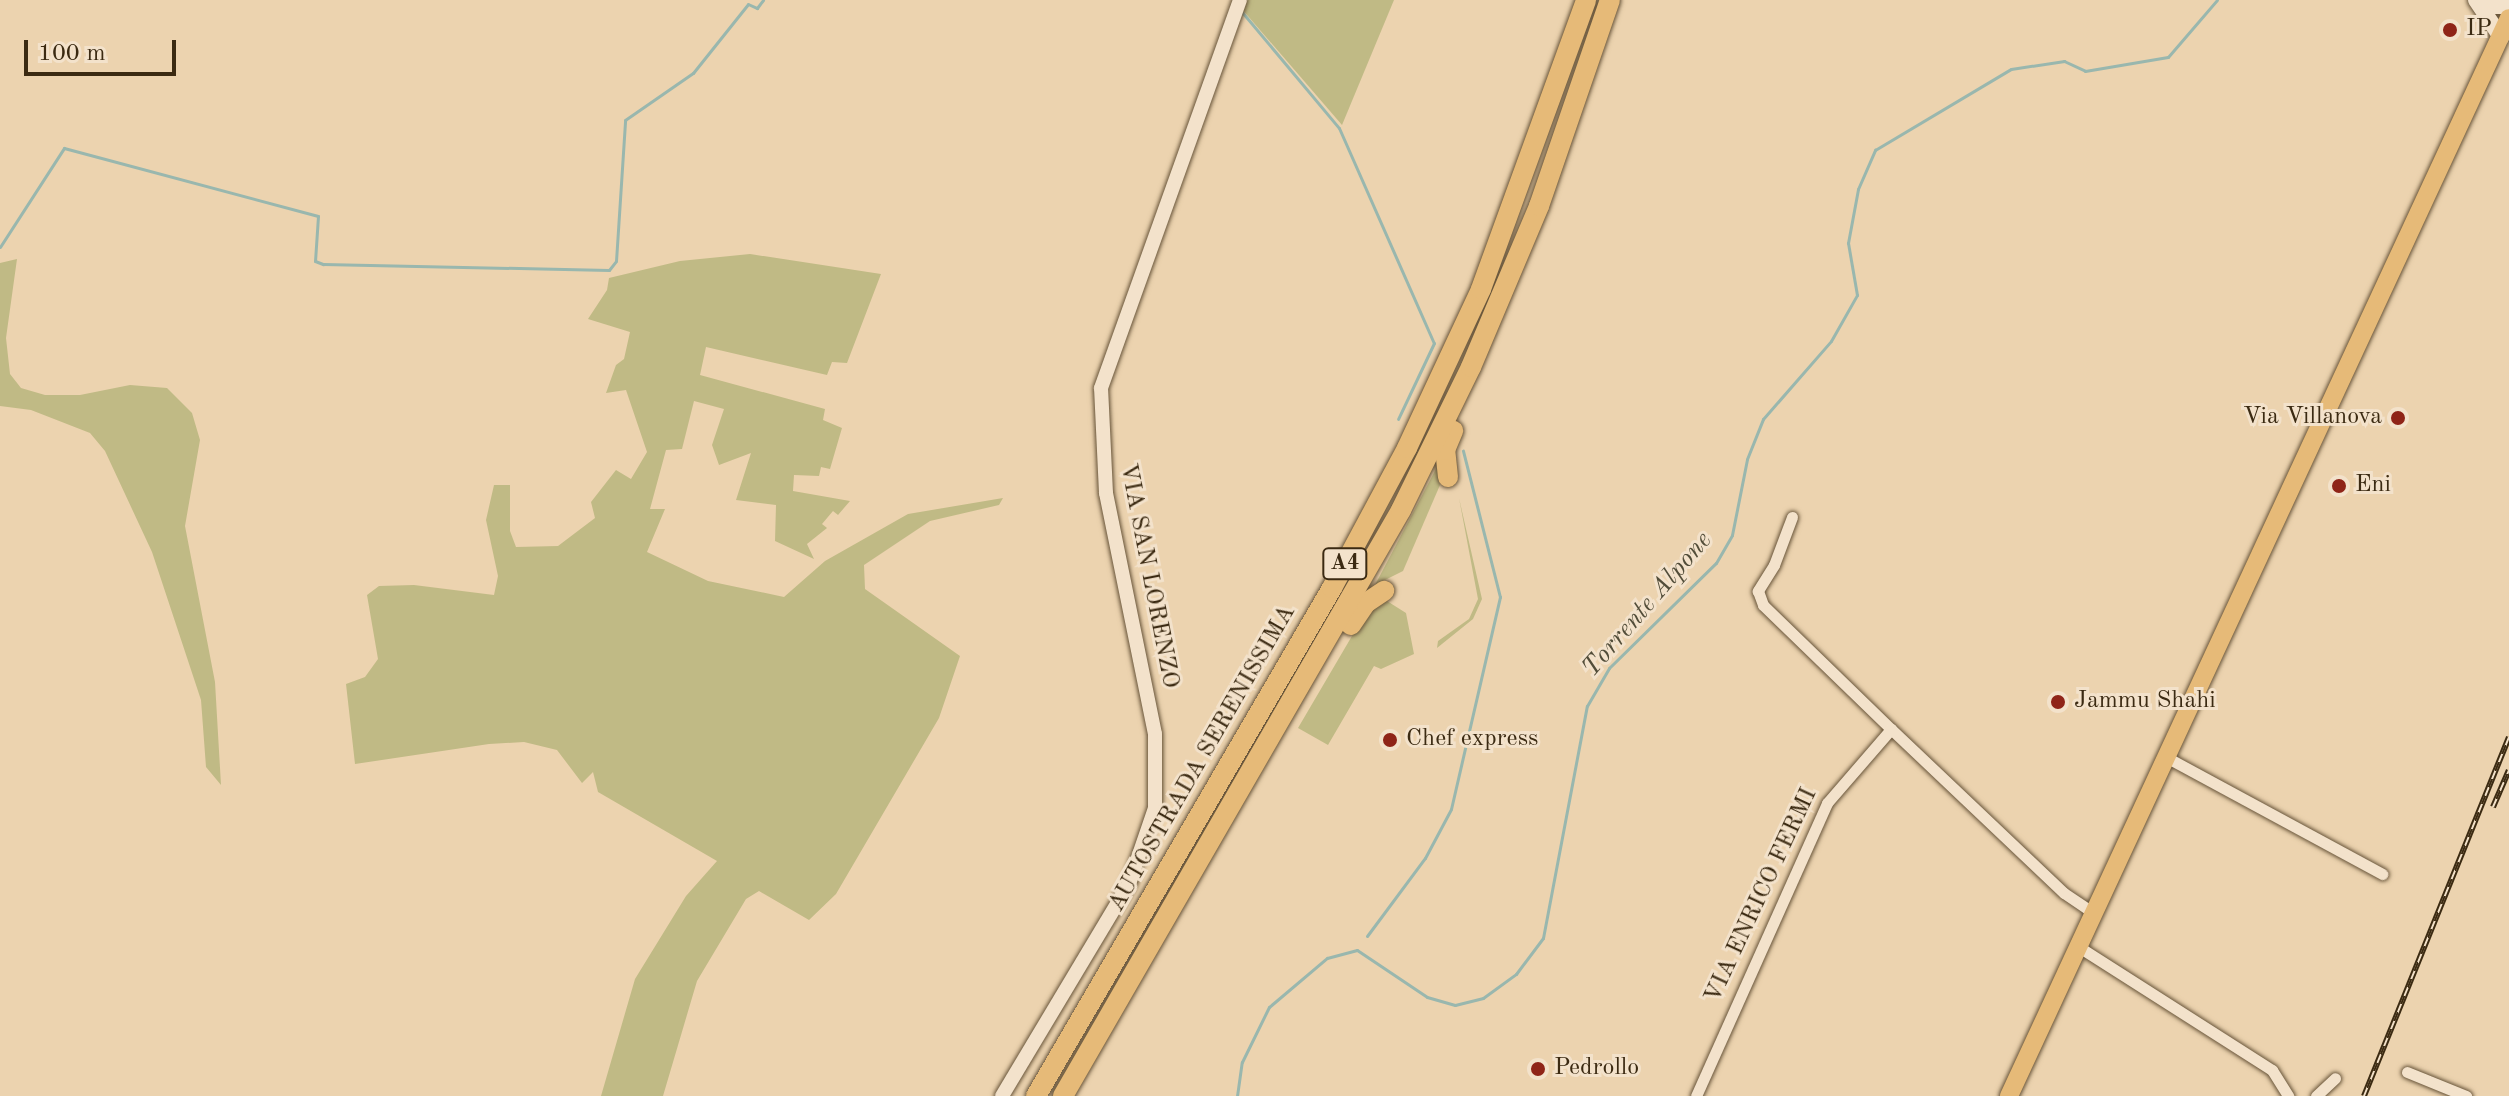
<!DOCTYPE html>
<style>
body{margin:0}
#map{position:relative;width:2509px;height:1096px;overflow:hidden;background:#ecd3af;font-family:"Old Standard TT",serif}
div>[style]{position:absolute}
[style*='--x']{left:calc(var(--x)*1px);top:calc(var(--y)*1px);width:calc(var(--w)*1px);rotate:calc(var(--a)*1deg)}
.green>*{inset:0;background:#c0ba85}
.stream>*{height:3px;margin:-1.5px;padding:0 1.5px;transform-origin:1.5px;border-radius:1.5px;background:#99b7ae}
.roads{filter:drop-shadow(0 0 2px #675439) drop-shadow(0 0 2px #675439)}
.minor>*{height:11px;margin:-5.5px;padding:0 5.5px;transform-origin:5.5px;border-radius:5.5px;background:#f3e2cb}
.tertiary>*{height:14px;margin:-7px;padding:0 7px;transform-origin:7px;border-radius:7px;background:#f3e2cb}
.secondary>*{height:16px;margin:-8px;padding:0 8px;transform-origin:8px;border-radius:8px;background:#f3e2cb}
.primary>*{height:18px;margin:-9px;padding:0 9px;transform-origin:9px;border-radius:9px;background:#e6ba78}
.motorway>*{height:20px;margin:-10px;padding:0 10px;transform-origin:10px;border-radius:10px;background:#e6ba78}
.rail>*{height:6px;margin-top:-3px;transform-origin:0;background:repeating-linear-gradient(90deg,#f3e2cb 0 9px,#3b2a12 0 18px);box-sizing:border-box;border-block:2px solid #3b2a12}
.dots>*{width:22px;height:22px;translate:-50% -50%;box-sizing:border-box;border:4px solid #f3e2cb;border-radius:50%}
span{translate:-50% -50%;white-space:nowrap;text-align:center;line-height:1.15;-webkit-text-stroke:6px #f3e2cb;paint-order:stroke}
.shield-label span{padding:2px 6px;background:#f3e2cb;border:2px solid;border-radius:6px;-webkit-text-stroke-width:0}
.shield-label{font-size:22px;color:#3b2a12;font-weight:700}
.poi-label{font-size:24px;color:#3b2a12}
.left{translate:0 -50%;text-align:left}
.right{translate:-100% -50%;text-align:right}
.street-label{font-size:24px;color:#3b2a12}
.water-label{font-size:26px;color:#524d39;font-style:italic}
.scale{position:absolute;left:24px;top:40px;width:152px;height:36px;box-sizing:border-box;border:4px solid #3b2a12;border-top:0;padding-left:10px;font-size:24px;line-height:28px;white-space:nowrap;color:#3b2a12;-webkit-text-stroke:6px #f3e2cb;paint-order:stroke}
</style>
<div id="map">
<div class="green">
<div style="clip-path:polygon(1245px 0,1394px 0,1342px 125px,1241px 8px)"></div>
<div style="clip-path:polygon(750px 254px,881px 274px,847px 363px,832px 362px,827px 375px,706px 347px,700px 375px,825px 409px,823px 420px,842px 428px,830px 469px,821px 467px,819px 476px,794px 475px,793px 491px,850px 501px,838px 515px,833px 511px,822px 524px,827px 528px,807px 544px,814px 559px,775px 541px,776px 505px,736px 500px,751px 453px,719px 465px,712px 445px,724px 409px,694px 401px,682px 449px,666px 450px,650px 509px,665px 509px,647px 552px,708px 581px,784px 597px,825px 561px,908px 514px,1003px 498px,999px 505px,930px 521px,864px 565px,865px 589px,960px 656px,939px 718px,836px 894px,809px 920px,759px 891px,746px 899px,697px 981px,663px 1096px,601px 1096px,635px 979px,686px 896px,717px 861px,598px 792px,593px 772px,582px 783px,557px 750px,524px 742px,489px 744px,355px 764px,346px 684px,365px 677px,378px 659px,367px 595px,379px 586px,414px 585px,494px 595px,498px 576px,486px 520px,494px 485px,510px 485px,510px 531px,516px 547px,558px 546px,595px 518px,591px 502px,616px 470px,631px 479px,647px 452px,626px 390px,606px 393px,616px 365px,624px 359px,630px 332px,588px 319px,607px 290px,609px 278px,680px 261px)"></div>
<div style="clip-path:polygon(17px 259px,6px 338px,10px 374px,21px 388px,45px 395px,80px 395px,130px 385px,167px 388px,192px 413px,200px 440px,185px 526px,215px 682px,221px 785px,206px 767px,201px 700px,152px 552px,105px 451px,90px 433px,31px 410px,0 406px,0 263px)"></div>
<div style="clip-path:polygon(1437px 467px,1440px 485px,1403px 571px,1375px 585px)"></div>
<div style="clip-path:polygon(1459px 498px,1482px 599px,1473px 619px,1437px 648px,1438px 641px,1469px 619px,1478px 599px)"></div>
<div style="clip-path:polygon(1387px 601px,1406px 613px,1414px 654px,1381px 669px,1374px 666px,1328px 745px,1298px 728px,1369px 607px)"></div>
</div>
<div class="stream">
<div style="--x:1242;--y:12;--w:151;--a:50.1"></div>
<div style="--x:1339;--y:128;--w:235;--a:66.2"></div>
<div style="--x:1434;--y:343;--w:84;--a:115.3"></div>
<div style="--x:0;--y:247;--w:118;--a:-57.1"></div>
<div style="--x:64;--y:148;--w:263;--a:15"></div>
<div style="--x:318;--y:216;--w:45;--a:93.8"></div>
<div style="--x:315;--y:261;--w:9;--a:21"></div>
<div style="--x:323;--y:264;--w:286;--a:1.2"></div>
<div style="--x:609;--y:270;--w:11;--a:-52"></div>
<div style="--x:616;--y:261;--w:141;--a:-86.3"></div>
<div style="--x:625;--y:120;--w:83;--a:-34.7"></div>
<div style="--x:693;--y:73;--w:88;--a:-51.4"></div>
<div style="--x:748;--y:4;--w:10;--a:24"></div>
<div style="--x:757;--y:8;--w:10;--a:-53"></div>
<div style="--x:1367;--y:936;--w:97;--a:-53.4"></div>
<div style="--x:1425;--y:858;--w:55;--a:-62"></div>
<div style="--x:1451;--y:809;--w:218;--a:-77"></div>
<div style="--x:1500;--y:597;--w:151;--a:-104.2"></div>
<div style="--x:1237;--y:1096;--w:34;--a:-82"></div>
<div style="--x:1242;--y:1062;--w:61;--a:-63.9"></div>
<div style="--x:1269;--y:1007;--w:76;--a:-40.2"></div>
<div style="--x:1327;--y:958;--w:31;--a:-15"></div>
<div style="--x:1357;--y:950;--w:84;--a:33.9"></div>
<div style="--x:1427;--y:997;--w:29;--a:16"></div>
<div style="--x:1455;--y:1005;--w:29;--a:-14"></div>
<div style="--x:1483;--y:998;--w:41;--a:-36"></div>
<div style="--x:1516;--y:974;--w:45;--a:-53.1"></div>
<div style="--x:1543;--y:938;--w:236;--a:-79.3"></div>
<div style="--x:1587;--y:706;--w:44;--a:-59.9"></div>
<div style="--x:1609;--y:668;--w:150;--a:-44.5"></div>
<div style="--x:1716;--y:563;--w:32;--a:-60"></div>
<div style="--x:1732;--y:535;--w:77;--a:-78.8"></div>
<div style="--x:1747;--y:459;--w:43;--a:-68.2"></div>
<div style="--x:1763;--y:419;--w:103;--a:-48.9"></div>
<div style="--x:1831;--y:341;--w:53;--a:-60.5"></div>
<div style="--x:1857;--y:295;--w:53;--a:-99.8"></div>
<div style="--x:1848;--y:243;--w:55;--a:-79.5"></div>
<div style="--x:1858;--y:189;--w:43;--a:-66.4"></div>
<div style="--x:1875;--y:150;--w:158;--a:-30.8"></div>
<div style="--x:2011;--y:69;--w:54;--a:-8.6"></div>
<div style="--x:2064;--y:61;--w:23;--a:25"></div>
<div style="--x:2085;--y:71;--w:84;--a:-9.6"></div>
<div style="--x:2168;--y:57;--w:75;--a:-49.3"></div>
</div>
<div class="roads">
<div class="minor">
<div style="--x:1792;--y:517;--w:51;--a:110.6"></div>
<div style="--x:1774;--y:565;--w:31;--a:122"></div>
<div style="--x:1758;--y:591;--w:15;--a:70"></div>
<div style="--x:1763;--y:605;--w:178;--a:44.1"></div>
<div style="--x:2166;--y:757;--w:246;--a:28.4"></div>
<div style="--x:2079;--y:947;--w:229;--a:32.5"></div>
<div style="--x:2272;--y:1070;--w:31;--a:58"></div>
<div style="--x:2407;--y:1072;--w:64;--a:22.1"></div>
<div style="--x:1696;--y:1096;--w:321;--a:-65.9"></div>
<div style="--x:1827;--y:803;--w:98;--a:-49.1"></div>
<div style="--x:1891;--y:729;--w:238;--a:43.5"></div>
<div style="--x:2064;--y:893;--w:36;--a:34"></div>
<div style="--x:2316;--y:1096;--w:26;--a:-43"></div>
</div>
<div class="tertiary">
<div style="--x:1002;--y:1096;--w:247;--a:-59.1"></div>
<div style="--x:1129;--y:884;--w:80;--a:-71.1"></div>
<div style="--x:1155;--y:808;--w:74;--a:-90"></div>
<div style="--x:1155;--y:734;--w:246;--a:-101.5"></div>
<div style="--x:1106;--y:493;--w:105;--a:-92.7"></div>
<div style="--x:1101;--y:388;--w:412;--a:-70.3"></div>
</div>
<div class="secondary">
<div style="--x:2476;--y:0;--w:45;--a:56"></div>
<div style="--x:2482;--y:6;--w:27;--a:0"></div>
</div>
<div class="primary">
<div style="--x:2009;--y:1096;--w:1188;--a:-65.12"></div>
</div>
<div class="motorway">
<div style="--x:1448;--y:477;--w:27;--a:-96"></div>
<div style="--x:1445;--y:450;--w:21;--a:-67"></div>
<div style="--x:1351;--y:625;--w:27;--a:-56"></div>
<div style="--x:1366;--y:603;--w:22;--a:-34"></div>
<div style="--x:1036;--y:1096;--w:588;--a:-59.77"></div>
<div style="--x:1332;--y:588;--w:159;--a:-61.8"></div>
<div style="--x:1407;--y:448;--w:175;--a:-65"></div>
<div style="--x:1481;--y:289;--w:307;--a:-70"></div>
<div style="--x:1063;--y:1096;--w:676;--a:-60.02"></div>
<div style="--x:1401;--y:510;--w:159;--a:-63.9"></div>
<div style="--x:1471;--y:367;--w:175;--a:-67.1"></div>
<div style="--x:1539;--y:206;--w:218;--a:-71"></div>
</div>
</div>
<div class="rail">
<div style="--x:2493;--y:807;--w:40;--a:-66.6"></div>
<div style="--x:2364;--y:1096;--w:387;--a:-68"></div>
</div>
<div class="dots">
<div style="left:2450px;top:30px;background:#8f2418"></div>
<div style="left:2398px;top:418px;background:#8f2418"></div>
<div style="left:2339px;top:486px;background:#8f2418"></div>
<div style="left:2058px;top:702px;background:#8f2418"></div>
<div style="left:1390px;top:740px;background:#8f2418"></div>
<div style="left:1538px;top:1069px;background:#8f2418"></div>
</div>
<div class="shield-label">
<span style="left:1345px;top:564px">A4</span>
</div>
<div class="poi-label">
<span class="left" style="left:2466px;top:30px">IP</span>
<span class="right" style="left:2382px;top:418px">Via Villanova</span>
<span class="left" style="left:2355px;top:486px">Eni</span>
<span class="left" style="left:2074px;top:702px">Jammu Shahi</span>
<span class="left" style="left:1406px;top:740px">Chef express</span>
<span class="left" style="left:1554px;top:1069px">Pedrollo</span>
</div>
<div class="street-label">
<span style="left:1148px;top:576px;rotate:79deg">VIA SAN LORENZO</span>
<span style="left:1203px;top:759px;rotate:-60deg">AUTOSTRADA SERENISSIMA</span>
<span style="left:1762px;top:896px;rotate:-65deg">VIA ENRICO FERMI</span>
</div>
<div class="water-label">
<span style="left:1648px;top:605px;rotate:-49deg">Torrente Alpone</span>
</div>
<div class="scale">100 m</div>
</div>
